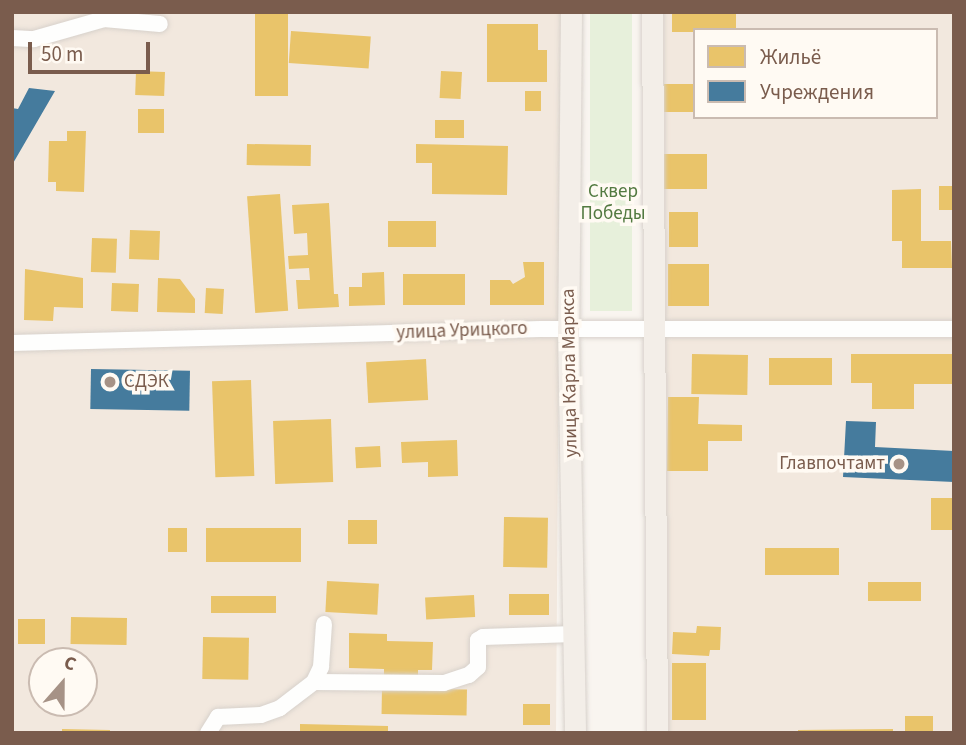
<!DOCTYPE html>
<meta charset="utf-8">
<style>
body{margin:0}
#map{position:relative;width:966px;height:745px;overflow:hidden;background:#f9f5f0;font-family:"Source Sans 3",sans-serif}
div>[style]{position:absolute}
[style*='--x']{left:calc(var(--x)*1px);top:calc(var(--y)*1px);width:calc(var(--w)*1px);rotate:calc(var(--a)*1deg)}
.residential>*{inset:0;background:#f2e8de}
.green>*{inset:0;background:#e7f0db;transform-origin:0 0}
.homes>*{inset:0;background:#e9c46a;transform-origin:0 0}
.public>*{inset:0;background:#457b9d;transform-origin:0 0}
.roads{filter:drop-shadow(0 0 2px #d7d1cb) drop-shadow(0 0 2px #d7d1cb)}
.minor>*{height:16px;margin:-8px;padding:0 8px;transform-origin:8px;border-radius:8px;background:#fefefd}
.major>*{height:21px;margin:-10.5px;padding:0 10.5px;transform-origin:10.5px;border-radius:10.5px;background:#f3eee8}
.dots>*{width:19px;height:19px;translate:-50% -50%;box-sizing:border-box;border:4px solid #fffaf3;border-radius:50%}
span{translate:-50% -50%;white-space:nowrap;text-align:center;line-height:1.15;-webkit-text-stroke:7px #fffaf3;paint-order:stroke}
.park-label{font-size:19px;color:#537a41}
.street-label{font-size:19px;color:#7a5c4d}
.poi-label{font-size:19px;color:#7a5c4d}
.left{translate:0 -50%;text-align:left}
.right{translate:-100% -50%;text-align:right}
.frame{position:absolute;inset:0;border:14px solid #7a5c4d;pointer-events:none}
.legend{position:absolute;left:693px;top:28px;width:245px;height:91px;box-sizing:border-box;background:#fffaf3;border:2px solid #cabbb1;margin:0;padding:9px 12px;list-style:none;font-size:21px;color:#7a5c4d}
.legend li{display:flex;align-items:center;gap:14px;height:35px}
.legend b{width:35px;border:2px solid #cabbb1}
.north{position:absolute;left:28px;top:647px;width:70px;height:70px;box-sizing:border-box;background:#fffaf3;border:2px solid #cabbb1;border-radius:50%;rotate:21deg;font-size:19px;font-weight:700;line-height:28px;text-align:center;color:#7a5c4d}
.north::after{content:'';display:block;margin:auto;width:24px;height:32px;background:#a69286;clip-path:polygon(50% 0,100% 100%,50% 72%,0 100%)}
.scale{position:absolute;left:28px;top:42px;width:122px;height:32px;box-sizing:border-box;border:4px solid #7a5c4d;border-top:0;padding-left:9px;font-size:21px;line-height:24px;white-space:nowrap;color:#7a5c4d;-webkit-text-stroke:5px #fffaf3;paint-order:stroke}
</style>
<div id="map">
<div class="residential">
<div style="clip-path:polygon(evenodd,12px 12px,561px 12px,556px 733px,12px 733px,12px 12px,42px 661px,84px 661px,84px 703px,42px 703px,42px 661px)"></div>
<div style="clip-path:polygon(evenodd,655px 12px,954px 12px,954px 733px,668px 733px,655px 12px,695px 30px,936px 30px,936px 117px,695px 117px,695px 30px)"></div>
</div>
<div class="green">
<div style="left:590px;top:12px;width:42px;height:299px"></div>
</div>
<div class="homes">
<div style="left:255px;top:12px;width:33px;height:84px"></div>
<div style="left:672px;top:12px;width:64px;height:20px"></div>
<div style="clip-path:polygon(487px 24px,538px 24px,538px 50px,547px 50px,547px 82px,487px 82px)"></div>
<div style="left:291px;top:31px;width:80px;height:32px;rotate:4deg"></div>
<div style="left:136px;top:71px;width:29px;height:24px;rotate:2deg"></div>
<div style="left:441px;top:71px;width:21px;height:27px;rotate:3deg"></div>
<div style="left:664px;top:84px;width:31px;height:28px"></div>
<div style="left:525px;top:91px;width:16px;height:20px"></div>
<div style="left:138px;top:109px;width:26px;height:24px"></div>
<div style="left:435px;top:120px;width:29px;height:18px"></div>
<div style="clip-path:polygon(67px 131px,86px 131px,84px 192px,56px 191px,56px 182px,48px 182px,49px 141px,67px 141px)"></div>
<div style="left:247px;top:144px;width:64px;height:21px;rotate:1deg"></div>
<div style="clip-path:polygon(416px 144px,508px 146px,507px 195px,432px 194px,432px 163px,416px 163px)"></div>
<div style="left:707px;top:154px;width:35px;height:43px;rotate:90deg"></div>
<div style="left:939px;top:186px;width:15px;height:24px"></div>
<div style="clip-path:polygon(921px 189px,921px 241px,951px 241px,952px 268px,902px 268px,902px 241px,892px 241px,892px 190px)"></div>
<div style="left:280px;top:194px;width:117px;height:33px;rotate:86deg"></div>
<div style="clip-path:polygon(329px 203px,334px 294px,338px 294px,339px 307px,298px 309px,296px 280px,310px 280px,309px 268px,289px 269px,288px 256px,308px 255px,307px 233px,294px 234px,292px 205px)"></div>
<div style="left:669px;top:212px;width:29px;height:35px"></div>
<div style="left:388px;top:221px;width:48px;height:26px"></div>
<div style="left:130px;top:230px;width:30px;height:29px;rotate:2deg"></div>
<div style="left:92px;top:238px;width:25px;height:34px;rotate:2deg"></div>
<div style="clip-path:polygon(523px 262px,544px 262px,544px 305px,490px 305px,490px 280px,510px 280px,513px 284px,525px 277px)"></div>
<div style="left:668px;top:264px;width:41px;height:42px"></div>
<div style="clip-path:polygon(25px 269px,83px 278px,83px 308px,54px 307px,53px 321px,24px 320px)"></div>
<div style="clip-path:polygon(384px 272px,385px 305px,349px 306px,349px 287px,362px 287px,362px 273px)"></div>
<div style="left:403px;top:274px;width:62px;height:31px"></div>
<div style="clip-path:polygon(158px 278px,180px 279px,195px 299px,195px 313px,157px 312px)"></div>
<div style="left:112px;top:283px;width:27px;height:28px;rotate:2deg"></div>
<div style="left:206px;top:288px;width:18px;height:25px;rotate:3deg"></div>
<div style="left:692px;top:354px;width:56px;height:40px;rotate:1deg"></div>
<div style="clip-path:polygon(851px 354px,954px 354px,954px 384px,914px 384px,914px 409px,872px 409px,872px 383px,851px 383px)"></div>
<div style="left:769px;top:358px;width:63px;height:27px"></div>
<div style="left:426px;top:359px;width:41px;height:60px;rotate:87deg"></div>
<div style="left:251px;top:380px;width:96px;height:39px;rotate:88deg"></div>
<div style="clip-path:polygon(668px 397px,699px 397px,698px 424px,742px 425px,742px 441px,708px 441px,708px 471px,667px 471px)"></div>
<div style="left:331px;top:419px;width:63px;height:58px;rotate:88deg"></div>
<div style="clip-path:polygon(457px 440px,458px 476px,428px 477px,428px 462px,402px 463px,401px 442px)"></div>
<div style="left:380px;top:446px;width:21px;height:25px;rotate:87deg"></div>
<div style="left:931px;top:498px;width:23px;height:32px"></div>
<div style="left:504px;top:517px;width:44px;height:50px;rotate:1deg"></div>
<div style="left:348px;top:520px;width:29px;height:24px"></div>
<div style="left:168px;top:528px;width:19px;height:24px"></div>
<div style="left:206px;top:528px;width:95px;height:34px"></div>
<div style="left:765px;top:548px;width:74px;height:27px"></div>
<div style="left:327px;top:581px;width:52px;height:31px;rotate:3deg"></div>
<div style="left:868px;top:582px;width:53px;height:19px"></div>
<div style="left:509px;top:594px;width:40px;height:21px"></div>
<div style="left:474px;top:595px;width:22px;height:49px;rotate:87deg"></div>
<div style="left:211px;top:596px;width:65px;height:17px"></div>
<div style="left:71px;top:617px;width:56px;height:27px;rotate:1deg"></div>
<div style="left:18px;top:619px;width:27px;height:25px"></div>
<div style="clip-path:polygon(697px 626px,721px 627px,720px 650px,710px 650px,709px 656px,672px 654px,673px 632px,696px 633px)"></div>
<div style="clip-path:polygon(349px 633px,387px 634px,387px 641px,433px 642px,432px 670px,418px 670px,418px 678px,384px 677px,384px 669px,349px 668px)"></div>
<div style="left:203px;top:637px;width:46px;height:42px;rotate:1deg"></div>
<div style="left:672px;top:663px;width:34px;height:57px"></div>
<div style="left:382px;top:688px;width:85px;height:26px;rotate:1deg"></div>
<div style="left:523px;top:704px;width:27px;height:21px"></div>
<div style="left:905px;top:716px;width:28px;height:17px"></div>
<div style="clip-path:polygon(300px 724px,388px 726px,388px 733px,300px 733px)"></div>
<div style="clip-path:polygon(62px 729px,110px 730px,110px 733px,62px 733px)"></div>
<div style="clip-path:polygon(893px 729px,893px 733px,798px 733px,798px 730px)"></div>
</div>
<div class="public">
<div style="clip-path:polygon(29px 88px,55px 91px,12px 165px,12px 108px,18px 109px)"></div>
<div style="left:91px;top:369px;width:99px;height:40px;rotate:1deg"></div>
<div style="clip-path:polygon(846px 421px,876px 422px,875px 447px,954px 451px,954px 482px,843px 477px)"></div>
</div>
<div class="roads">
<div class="minor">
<div style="--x:12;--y:38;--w:22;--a:3"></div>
<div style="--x:34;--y:39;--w:73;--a:-15.9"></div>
<div style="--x:104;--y:19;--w:56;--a:5.1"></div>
<div style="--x:12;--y:343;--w:529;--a:-1.52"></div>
<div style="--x:541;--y:329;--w:413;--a:0"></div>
<div style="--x:314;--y:682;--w:130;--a:0.4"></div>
<div style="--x:444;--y:683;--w:26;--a:-18"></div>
<div style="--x:469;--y:675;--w:12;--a:-42"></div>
<div style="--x:478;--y:667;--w:27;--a:-90"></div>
<div style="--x:478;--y:640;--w:6;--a:-31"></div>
<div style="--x:483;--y:637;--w:91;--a:-1.9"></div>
<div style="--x:208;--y:733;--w:19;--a:-58"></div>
<div style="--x:218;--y:717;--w:43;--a:-2.7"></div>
<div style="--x:261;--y:715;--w:20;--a:-20"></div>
<div style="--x:280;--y:708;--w:43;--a:-37.4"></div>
<div style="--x:314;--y:682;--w:17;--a:-65"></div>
<div style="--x:321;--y:667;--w:43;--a:-86"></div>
</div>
<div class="major">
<div style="--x:571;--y:12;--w:317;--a:90.5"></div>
<div style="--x:568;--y:329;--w:404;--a:89"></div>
<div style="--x:652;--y:12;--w:721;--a:89.6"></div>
</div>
</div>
<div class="dots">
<div style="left:110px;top:382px;background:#a69286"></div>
<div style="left:899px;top:464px;background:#a69286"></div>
</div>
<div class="park-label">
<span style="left:613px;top:203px">Сквер<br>Победы</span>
</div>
<div class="street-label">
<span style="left:462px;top:331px;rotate:-2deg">улица Урицкого</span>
<span style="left:570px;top:373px;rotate:-91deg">улица Карла Маркса</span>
</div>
<div class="poi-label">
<span class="left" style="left:124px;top:382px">СДЭК</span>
<span class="right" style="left:885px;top:464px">Главпочтамт</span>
</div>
<div class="frame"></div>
<ul class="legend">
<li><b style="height:19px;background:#e9c46a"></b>Жильё</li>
<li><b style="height:19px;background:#457b9d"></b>Учреждения</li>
</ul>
<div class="north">С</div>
<div class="scale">50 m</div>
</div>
